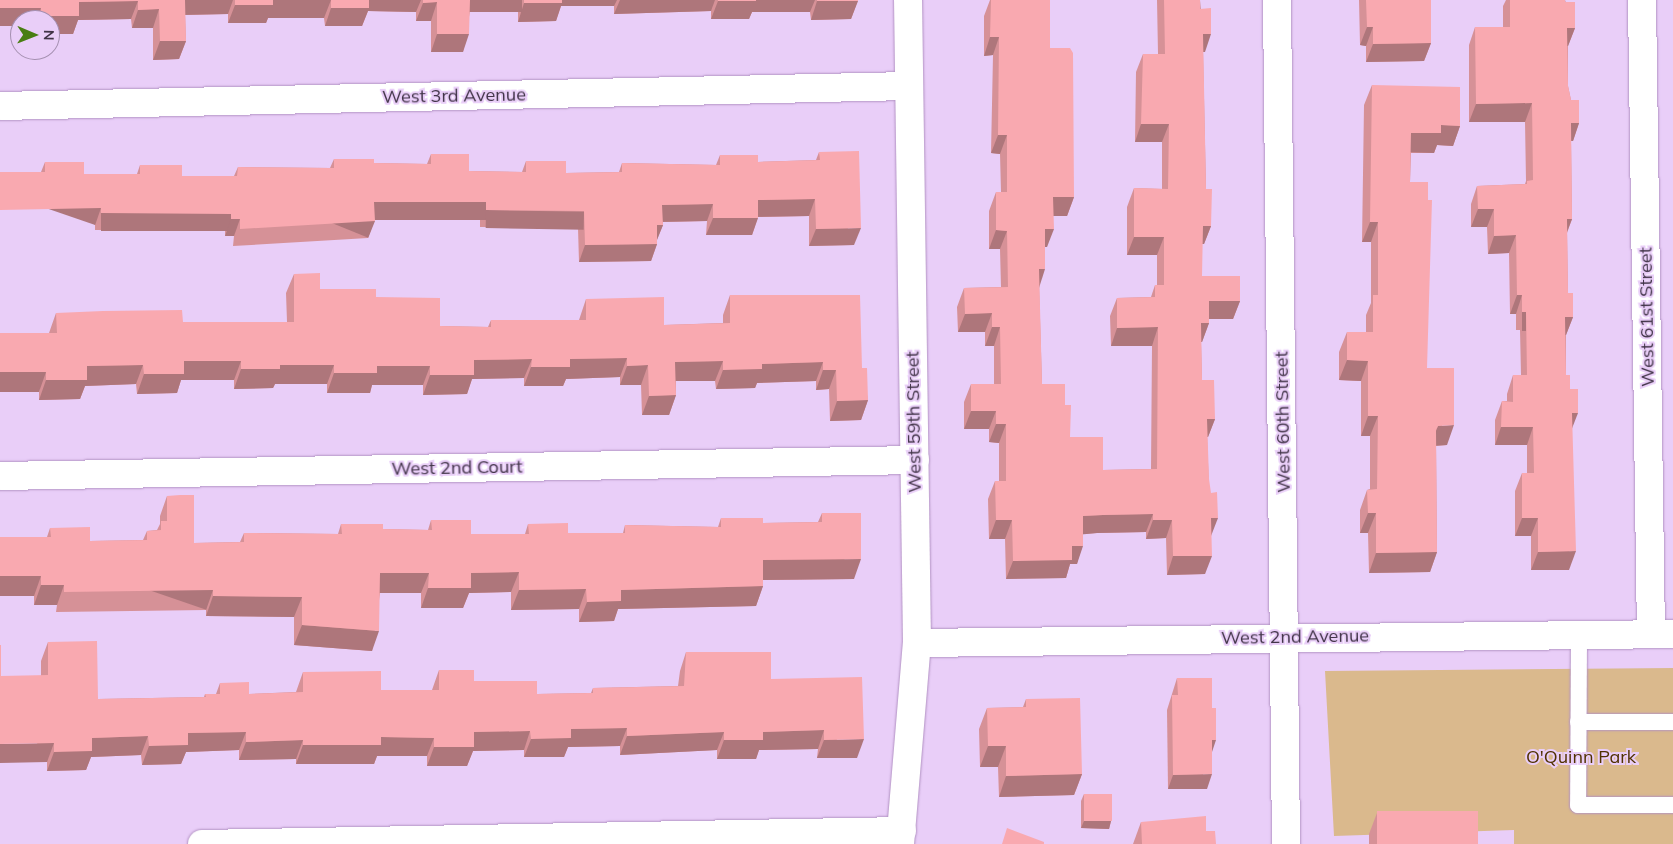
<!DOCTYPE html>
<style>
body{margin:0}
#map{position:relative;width:1673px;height:844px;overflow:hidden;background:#e9cef8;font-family:Mulish,sans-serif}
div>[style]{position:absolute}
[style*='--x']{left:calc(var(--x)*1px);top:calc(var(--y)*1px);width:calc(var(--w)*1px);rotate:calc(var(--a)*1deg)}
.green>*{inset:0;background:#dab98d}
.roads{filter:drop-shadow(0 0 1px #b292c3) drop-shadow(0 0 1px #b292c3)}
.service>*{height:16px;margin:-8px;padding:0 8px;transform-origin:8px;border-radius:8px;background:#fff}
.minor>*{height:28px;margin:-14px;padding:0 14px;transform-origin:14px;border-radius:14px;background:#fff}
.tertiary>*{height:28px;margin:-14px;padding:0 14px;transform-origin:14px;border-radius:14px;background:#fff}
.wall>*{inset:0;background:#d69197}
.shaded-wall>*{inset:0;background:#ae767b;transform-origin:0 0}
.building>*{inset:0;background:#f9a9b0;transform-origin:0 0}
span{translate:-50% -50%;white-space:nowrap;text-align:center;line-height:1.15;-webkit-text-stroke:4px #e9cef8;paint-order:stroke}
.street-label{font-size:18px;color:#403347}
.park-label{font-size:18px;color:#4f3100}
.north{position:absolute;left:10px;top:10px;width:50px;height:50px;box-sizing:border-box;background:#e9cef8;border:1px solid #a590b1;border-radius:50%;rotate:91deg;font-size:14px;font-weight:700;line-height:20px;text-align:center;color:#403347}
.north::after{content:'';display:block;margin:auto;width:18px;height:22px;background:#497e13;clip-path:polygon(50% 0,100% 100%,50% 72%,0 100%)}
</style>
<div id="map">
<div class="green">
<div style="clip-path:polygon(1673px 668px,1673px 844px,1514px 844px,1514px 830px,1334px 836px,1325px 671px)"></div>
</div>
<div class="roads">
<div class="service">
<div style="--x:1579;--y:635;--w:170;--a:90.3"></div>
<div style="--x:1578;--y:805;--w:95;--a:0"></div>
<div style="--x:1578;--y:722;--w:95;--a:0"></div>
</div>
<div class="minor">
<div style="--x:1642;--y:0;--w:634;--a:89.19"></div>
<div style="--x:0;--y:106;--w:909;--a:-1.26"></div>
<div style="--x:0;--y:476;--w:915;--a:-1"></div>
<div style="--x:917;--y:643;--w:756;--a:-0.68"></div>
<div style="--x:202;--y:844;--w:700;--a:-1.06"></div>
<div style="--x:900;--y:844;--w:202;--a:-85.2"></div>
<div style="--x:917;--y:643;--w:643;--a:-90.8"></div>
</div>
<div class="tertiary">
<div style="--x:1277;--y:0;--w:844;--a:89.39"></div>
</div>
</div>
<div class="wall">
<div style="clip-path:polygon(0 0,858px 0,851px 19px,811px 20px,810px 12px,752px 12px,749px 19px,711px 19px,711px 11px,614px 14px,614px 6px,561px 6px,556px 21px,518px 22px,518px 11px,470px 11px,463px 52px,431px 52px,431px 21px,416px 21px,416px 12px,368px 11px,362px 26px,325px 26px,324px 18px,268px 18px,266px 23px,228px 23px,228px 14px,185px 15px,186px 41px,179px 59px,153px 60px,153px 28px,132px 28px,131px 19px,78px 20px,73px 34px,50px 20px,20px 20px,20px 26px,0 26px)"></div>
<div style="clip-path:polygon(990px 0,1050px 0,1050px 48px,1074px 197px,1067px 216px,1053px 216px,1047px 247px,1045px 247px,1039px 285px,1042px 384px,1065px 405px,1070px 437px,1103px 470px,1151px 469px,1152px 346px,1111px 346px,1110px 316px,1117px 298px,1151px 297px,1155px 285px,1157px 285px,1157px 255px,1127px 255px,1127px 207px,1134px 188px,1162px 189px,1162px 142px,1135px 142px,1136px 72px,1143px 54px,1158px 54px,1157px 0,1200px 0,1205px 52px,1203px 52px,1206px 189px,1211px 226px,1204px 244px,1202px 244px,1202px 276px,1240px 301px,1233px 319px,1209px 319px,1209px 323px,1202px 342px,1201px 342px,1202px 380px,1215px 419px,1208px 437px,1207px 437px,1211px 536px,1205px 574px,1167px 575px,1166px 538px,1146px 539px,1146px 532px,1097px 533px,1083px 534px,1077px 564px,1070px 564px,1066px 578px,1006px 579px,1005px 539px,989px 539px,988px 499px,995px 481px,999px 481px,999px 443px,989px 442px,989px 429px,964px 429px,964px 402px,971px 384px,994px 384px,994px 346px,985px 346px,985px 332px,958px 332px,957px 307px,964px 288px,1001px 287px,1000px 249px,989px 249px,989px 211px,996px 192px,1001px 192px,1000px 154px,991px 153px,993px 55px,984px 56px,984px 16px)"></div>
<div style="clip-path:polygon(1359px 0,1431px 0,1431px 43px,1424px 61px,1366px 62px,1366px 46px,1360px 45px)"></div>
<div style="clip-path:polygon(1506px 0,1565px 0,1575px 28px,1568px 46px,1568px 86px,1571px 100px,1579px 123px,1573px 141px,1571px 141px,1572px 219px,1567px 233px,1568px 293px,1573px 317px,1566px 335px,1566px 375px,1570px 389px,1572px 428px,1569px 570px,1531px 570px,1531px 536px,1515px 536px,1515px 491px,1522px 473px,1527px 473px,1527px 445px,1495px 445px,1495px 420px,1502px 401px,1507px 401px,1507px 394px,1513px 375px,1521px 375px,1520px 330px,1516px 330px,1516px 314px,1510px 314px,1509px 253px,1488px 254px,1487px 227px,1471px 227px,1471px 204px,1477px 186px,1525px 184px,1526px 181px,1525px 122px,1469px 122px,1469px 45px,1475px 27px,1503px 27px,1503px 6px)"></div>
<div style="clip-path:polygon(1372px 85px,1460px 126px,1453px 146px,1437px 145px,1434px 153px,1411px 153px,1410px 182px,1427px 368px,1447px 445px,1436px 446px,1437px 552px,1430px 572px,1369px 573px,1368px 533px,1360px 533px,1360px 510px,1367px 490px,1370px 489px,1370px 436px,1361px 436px,1361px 381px,1339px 380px,1339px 352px,1347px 332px,1366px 332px,1366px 315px,1371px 303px,1371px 242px,1362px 242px,1364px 105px)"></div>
<div style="clip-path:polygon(819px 152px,854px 245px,809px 246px,809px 216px,758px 217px,752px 235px,706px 235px,707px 221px,663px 222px,663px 225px,657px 240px,657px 244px,651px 261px,579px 262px,578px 228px,480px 227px,480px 219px,375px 219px,368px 238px,233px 246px,234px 236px,225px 236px,225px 231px,95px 230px,95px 225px,41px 172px,45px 162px,84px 174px,137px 174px,140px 165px,182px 176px,234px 176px,238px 167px,330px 168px,334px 159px,374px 163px,427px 164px,431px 154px,469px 171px,522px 172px,526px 161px,566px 173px,619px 172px,622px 163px,716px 165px,720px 155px,758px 162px,816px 160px)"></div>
<div style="clip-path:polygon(294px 274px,320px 289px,376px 297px,440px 326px,488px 327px,491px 320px,579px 320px,586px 299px,664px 325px,723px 323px,723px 315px,730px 295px,862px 368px,868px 400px,861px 420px,830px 421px,829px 389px,816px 390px,816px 381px,757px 383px,755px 388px,716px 389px,715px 381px,676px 381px,676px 395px,669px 415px,642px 415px,641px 385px,620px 385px,620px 377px,566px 379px,563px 386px,524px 386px,524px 378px,472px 379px,467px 394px,423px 395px,423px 385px,372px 385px,370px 393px,327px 393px,327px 384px,275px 384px,273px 388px,234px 389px,234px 380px,181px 380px,177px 393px,137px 394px,136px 384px,85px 386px,80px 399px,39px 400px,39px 392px,49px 333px,56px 313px,183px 322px,287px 322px,286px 293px)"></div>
<div style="clip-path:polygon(167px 496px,194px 543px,240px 542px,244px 533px,338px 534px,341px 524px,383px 529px,428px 530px,431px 520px,471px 534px,525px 534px,528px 524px,568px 533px,623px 533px,625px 525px,718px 527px,721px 518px,763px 523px,818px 522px,822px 513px,854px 579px,763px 580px,763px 586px,756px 606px,618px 609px,614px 621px,579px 622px,579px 609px,511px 610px,511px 592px,469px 593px,463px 608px,421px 608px,421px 593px,380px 593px,372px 651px,294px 645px,294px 617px,206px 616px,206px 610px,56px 612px,57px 605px,34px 605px,34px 596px,0 596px,0 537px,47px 537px,50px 528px,90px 541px,143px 540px,147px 531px,157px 530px,160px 524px,160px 516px)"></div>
<div style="clip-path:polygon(48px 642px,98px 699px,204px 697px,205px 694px,216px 694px,220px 683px,249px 694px,296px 692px,303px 672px,381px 690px,432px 690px,439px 670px,474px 681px,537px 694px,591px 693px,593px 688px,678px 686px,680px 671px,686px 652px,771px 679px,857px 758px,817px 758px,818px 749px,759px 750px,756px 759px,717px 759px,717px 750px,620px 755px,620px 746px,568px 747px,564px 757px,524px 757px,524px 750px,473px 751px,467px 766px,427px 766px,427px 756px,377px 756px,374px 764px,296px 764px,296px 759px,239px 760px,239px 750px,186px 752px,181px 764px,142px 765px,141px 755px,91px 757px,86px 770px,47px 771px,47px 762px,1px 676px,41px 676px,41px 661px)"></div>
<div style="clip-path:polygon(1177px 678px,1207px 789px,1168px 789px,1167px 710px)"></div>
<div style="clip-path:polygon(1026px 699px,1082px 774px,1074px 795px,999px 797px,998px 767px,980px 767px,979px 729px,987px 708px,1023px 707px)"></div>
<div style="clip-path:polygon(1084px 794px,1111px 821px,1109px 829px,1081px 828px,1081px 801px)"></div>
<div style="clip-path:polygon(1377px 813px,1478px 844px,1369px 844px,1369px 834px)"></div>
<div style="clip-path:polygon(1141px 822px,1206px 831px,1216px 844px,1133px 844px)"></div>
</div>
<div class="shaded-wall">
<div style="clip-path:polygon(184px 0,233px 0,228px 14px,179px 15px)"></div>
<div style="clip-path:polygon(273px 0,331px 0,324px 18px,268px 18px,266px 23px,228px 23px,235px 5px)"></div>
<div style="clip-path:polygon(366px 0,421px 0,416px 12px,368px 11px,362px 26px,325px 26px,331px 8px)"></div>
<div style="left:467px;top:0;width:55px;height:12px"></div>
<div style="clip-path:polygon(558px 0,617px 0,614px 6px,561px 6px,556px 21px,518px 22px,524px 3px)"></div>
<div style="clip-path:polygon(620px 0,715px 0,711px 11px,614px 14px)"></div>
<div style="clip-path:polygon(754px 0,815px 0,810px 12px,752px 12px,749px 19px,711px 19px,718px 1px)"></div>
<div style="clip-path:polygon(138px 1px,131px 19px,78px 20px,73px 34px,50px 34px,50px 20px,40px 20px,41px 16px,79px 2px)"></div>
<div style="clip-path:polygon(817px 1px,858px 1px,851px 19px,811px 20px)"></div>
<div style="clip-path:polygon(437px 2px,431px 21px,416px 21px,423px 3px)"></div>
<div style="clip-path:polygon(0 8px,41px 8px,36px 20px,20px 20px,20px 26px,0 26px)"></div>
<div style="clip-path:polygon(159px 9px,153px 28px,132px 28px,138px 10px)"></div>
<div style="clip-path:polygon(1367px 27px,1373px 27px,1366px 46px,1360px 45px)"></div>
<div style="clip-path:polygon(1567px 28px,1575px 28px,1568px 46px,1561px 46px)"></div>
<div style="clip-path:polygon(437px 34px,469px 34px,463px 52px,431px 52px)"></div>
<div style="clip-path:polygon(1203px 34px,1211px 34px,1205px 52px,1196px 52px)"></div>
<div style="clip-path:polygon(990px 37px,999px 37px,993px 55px,984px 56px)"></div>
<div style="clip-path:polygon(160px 41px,186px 41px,179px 59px,153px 60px)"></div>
<div style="clip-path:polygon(1431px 43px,1424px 61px,1366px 62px,1373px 44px)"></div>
<div style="clip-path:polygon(1532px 103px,1525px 122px,1469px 122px,1476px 104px)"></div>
<div style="clip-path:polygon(1571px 123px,1579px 123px,1573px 141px,1565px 141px)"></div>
<div style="clip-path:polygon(1141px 124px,1169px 124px,1162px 142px,1135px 142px)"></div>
<div style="clip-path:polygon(1441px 125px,1460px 126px,1453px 146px,1437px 145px,1434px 153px,1404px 152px,1411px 133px)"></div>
<div style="clip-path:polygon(998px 135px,1007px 135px,1000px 154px,991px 153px)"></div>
<div style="clip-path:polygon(1053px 197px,1074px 197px,1067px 216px,1046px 216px)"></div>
<div style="clip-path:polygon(815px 199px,809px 216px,752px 217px,758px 200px)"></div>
<div style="left:374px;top:202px;width:112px;height:18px"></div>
<div style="clip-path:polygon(713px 204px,707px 221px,656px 222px,662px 205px)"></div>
<div style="left:101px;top:208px;width:18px;height:101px;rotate:109deg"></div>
<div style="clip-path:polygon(1478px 209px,1494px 209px,1487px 227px,1471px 227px)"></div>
<div style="left:486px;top:210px;width:98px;height:18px;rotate:1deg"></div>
<div style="left:101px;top:213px;width:130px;height:18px"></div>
<div style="clip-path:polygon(713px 218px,758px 218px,752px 235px,706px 235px)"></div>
<div style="clip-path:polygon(231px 219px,240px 219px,234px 236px,225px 236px)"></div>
<div style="clip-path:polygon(1567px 219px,1572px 219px,1565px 237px)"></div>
<div style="left:375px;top:221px;width:18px;height:135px;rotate:112deg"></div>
<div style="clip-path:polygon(1370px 222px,1378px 222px,1371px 242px,1362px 242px)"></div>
<div style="clip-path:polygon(657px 225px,663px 225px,656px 242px)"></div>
<div style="clip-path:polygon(1203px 226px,1211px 226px,1204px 244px,1196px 244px)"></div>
<div style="clip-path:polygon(861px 228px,854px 245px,809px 246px,816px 229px)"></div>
<div style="clip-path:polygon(1045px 229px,1054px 229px,1047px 247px,1038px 247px)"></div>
<div style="clip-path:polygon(996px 230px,1007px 231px,1000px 249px,989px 249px)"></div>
<div style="clip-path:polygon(1516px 235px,1509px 253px,1488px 254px,1494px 236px)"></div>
<div style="clip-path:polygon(1134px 237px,1164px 237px,1157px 255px,1127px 255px)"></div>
<div style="clip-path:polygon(657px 244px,651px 261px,579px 262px,585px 245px)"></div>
<div style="clip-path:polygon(1039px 269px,1045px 269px,1039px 288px)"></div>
<div style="clip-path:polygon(1517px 295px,1522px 295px,1516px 314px,1510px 314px)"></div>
<div style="clip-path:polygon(1209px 301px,1240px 301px,1233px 319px,1202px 319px)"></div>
<div style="left:1522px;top:312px;width:4px;height:19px"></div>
<div style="clip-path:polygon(992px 313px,985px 332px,958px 332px,965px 314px)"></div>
<div style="clip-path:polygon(1565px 317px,1573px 317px,1566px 335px,1559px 335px)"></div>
<div style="clip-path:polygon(1201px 323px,1209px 323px,1202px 342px,1194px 342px)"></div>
<div style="clip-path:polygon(992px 327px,1000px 327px,994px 346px,985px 346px)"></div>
<div style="clip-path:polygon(1158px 327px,1152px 346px,1111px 346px,1117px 328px)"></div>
<div style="clip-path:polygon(627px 358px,620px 377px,566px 379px,563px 386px,524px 386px,531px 367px,570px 359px)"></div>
<div style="clip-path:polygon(532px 359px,524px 378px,472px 379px,467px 394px,423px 395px,430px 375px,474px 360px)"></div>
<div style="clip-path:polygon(1347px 360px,1368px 361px,1361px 381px,1339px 380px)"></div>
<div style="clip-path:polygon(184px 361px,241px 361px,234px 380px,181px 380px,177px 393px,137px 394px,144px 374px)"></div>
<div style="clip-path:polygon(723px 361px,715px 381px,668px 381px,675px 362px)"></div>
<div style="clip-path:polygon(823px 362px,816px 381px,757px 383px,755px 388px,716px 389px,723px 370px,762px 364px)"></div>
<div style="clip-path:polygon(143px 365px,136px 384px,85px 386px,80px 399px,39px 400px,46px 380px,87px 366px)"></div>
<div style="clip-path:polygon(280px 365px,334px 365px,327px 384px,275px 384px,273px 388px,234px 389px,241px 369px)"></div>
<div style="clip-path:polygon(648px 365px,641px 385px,620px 385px,627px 366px)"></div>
<div style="clip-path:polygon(377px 366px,430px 366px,423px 385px,372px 385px,370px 393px,327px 393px,334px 373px)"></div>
<div style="clip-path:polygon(823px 370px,836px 370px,829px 389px,816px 390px)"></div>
<div style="clip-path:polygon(0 372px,46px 372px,39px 392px,0 392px)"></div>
<div style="clip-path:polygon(676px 395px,669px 415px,642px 415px,649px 396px)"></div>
<div style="clip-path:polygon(868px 400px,861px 420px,830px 421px,837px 401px)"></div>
<div style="clip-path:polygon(971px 411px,996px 411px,989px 429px,964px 429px)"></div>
<div style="clip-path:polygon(1572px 413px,1578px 413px,1571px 431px)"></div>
<div style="clip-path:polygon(1368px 416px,1378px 416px,1370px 436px,1361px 436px)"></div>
<div style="clip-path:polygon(1207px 419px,1215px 419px,1208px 437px,1200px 437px)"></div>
<div style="clip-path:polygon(996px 424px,1006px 424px,999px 443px,989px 442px)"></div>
<div style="clip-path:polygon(1454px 425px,1447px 445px,1430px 446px,1438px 426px)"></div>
<div style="clip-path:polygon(1501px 427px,1533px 427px,1527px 445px,1495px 445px)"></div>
<div style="clip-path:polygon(1368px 513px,1376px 513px,1368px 533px,1360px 533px)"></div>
<div style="clip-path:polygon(1153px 514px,1146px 532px,1097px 533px,1076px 535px,1083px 516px,1103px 515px)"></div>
<div style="clip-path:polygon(1211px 518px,1218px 518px,1211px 536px)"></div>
<div style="clip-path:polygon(1522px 518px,1538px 518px,1531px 536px,1515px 536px)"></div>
<div style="clip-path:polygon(996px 520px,1012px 520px,1005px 539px,989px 539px)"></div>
<div style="clip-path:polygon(1153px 520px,1172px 520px,1166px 538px,1146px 539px)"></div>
<div style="clip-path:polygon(1072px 546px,1083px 546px,1077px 564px,1070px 564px,1066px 578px,1006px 579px,1013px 561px)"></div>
<div style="clip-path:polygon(1576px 551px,1569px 570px,1531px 570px,1538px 552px)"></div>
<div style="clip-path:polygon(1437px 552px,1430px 572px,1369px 573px,1376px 553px)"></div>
<div style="clip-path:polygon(1173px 556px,1212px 556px,1205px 574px,1167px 575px)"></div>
<div style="clip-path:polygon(861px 559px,854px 579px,755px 580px,763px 560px)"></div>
<div style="clip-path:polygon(519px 572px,511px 592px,469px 593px,463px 608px,421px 608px,428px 588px,471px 573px)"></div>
<div style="clip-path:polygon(380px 573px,429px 573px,421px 593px,372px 593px)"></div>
<div style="clip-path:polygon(0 576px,41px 576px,34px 596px,0 596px)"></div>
<div style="clip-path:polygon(41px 585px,64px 585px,57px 605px,34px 605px)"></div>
<div style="clip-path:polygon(763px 586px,756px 606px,618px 609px,614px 621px,579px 622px,587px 602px,621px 590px)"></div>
<div style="clip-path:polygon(586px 589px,579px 609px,511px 610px,519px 590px)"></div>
<div style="left:213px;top:590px;width:21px;height:149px;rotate:109deg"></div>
<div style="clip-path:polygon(213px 596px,302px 597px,294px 617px,206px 616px)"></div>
<div style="clip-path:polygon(302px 625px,379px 631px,372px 651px,294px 645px)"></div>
<div style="clip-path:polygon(627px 728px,620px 746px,568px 747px,564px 757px,524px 757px,531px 739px,571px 729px)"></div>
<div style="clip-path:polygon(824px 730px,818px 749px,759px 750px,756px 759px,717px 759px,724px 740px,763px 732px)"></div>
<div style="clip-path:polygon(530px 731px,524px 750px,473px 751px,467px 766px,427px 766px,434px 747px,474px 732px)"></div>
<div style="clip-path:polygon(246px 732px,239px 750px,186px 752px,181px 764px,142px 765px,149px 746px,188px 733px)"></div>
<div style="clip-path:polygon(724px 732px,717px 750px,620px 755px,627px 736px)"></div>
<div style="clip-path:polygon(148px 736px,141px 755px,91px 757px,86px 770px,47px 771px,54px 752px,92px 738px)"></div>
<div style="clip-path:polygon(381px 737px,434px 738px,427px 756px,377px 756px,374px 764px,296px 764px,303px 745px)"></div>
<div style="clip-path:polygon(864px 739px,857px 758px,817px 758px,824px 740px)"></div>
<div style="clip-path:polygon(303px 740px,296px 759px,239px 760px,246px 742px)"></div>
<div style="clip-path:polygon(1212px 740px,1216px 740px,1211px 755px)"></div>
<div style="clip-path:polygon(54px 743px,47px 762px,0 763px,0 744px)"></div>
<div style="clip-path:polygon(988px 746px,1006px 746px,998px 767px,980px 767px)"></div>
<div style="clip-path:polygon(1082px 774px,1074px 795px,999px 797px,1006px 776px)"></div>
<div style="clip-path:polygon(1212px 774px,1207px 789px,1168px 789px,1173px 775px)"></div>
<div style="clip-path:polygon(1084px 821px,1111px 821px,1109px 829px,1081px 828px)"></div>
</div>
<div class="building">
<div style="clip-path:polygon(0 0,185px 0,186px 41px,160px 41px,159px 9px,138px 10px,138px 1px,79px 2px,79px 16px,41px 16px,41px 8px,0 8px)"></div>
<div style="clip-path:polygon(235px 0,275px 0,273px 0,273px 5px,235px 5px)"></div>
<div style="left:331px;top:0;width:38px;height:8px"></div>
<div style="clip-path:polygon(423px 0,470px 0,469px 34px,437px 34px,437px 2px,423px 3px)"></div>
<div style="left:524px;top:0;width:38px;height:3px"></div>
<div style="left:718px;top:0;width:38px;height:1px"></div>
<div style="left:817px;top:0;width:41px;height:1px"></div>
<div style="clip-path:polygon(991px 0,1050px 0,1050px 48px,1070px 48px,1073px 53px,1074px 197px,1053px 197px,1054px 229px,1045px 229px,1045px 269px,1039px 269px,1042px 384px,1065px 384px,1065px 405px,1071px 405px,1070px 437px,1103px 437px,1103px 470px,1157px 469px,1158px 327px,1117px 328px,1117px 298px,1155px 297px,1155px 285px,1164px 285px,1164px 237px,1134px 237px,1134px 188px,1168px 189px,1169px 124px,1141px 124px,1143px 54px,1165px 54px,1164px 0,1200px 0,1200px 9px,1211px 8px,1211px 34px,1203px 34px,1206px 189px,1212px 189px,1211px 226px,1203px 226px,1202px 276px,1240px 276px,1240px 301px,1209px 301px,1209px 323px,1201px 323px,1202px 380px,1214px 380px,1215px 419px,1207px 419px,1209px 479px,1211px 493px,1217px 492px,1218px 518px,1211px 518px,1212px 556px,1173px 556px,1172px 520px,1153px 520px,1153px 514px,1103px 515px,1083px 516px,1083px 546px,1072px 546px,1072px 560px,1013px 561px,1012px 520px,996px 520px,995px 481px,1006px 481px,1006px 424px,996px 424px,996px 411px,971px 411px,971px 384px,1001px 384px,1000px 327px,992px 327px,992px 313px,965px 314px,964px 288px,1008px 287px,1007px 231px,996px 230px,996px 192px,1007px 192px,1007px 135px,998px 135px,999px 37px,990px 37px)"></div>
<div style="clip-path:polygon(1366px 0,1431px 0,1431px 43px,1373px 44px,1373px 27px,1367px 27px)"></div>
<div style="clip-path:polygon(1510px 0,1565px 0,1565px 2px,1575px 2px,1575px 28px,1567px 28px,1568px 86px,1571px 100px,1579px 100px,1579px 123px,1571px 123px,1572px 219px,1567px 219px,1568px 293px,1573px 293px,1573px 317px,1565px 317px,1566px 375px,1570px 375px,1570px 389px,1578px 389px,1578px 413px,1572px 413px,1576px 551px,1538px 552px,1538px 518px,1522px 518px,1522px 473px,1534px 473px,1533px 427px,1501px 427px,1502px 401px,1513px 402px,1513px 375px,1527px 375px,1526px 312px,1522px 312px,1522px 295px,1517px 295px,1516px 235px,1494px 236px,1494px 209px,1478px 209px,1477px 186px,1527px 184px,1527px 181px,1533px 180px,1532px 103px,1476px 104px,1475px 27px,1510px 27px)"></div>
<div style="clip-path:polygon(1372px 85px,1460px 87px,1460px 126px,1441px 125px,1441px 133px,1411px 133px,1410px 182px,1428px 182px,1428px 200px,1432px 200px,1427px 368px,1454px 368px,1454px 425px,1438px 426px,1436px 430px,1437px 552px,1376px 553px,1376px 513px,1368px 513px,1367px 490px,1377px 489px,1378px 416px,1368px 416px,1368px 361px,1347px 360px,1347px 332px,1373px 332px,1373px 295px,1378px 295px,1378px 222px,1370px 222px)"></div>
<div style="clip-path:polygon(859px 151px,861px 228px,816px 229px,815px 199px,758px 200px,758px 218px,713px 218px,713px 204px,662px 205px,663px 225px,657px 225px,657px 244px,585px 245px,584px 211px,486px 210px,486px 202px,374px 202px,375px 221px,240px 229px,240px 219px,231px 219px,231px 214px,101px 213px,101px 208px,0 210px,0 172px,45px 172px,45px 162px,84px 162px,84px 174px,140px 174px,140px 165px,182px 165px,182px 176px,237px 176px,238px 167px,334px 168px,334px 159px,374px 159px,374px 163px,431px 164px,431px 154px,469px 154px,469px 171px,526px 172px,526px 161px,566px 161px,566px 173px,622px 172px,622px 163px,720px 165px,720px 155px,758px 155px,758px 162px,820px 160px,819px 152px)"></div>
<div style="clip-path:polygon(320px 273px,320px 289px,376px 289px,376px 297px,440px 298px,440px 326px,491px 327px,491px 320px,586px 320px,586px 299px,664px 297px,664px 325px,730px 323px,730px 295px,860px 295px,862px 368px,867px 368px,868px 400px,837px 401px,836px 370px,823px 370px,823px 362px,762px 364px,762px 369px,723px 370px,723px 361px,675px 362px,676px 395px,649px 396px,648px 365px,627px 366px,627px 358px,570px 359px,570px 367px,531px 367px,532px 359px,474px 360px,474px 375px,430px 375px,430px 366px,377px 366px,377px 373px,334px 373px,334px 365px,280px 365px,280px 369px,241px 369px,241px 361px,184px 361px,184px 374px,144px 374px,143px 365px,87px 366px,87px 380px,46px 380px,46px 372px,0 372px,0 333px,57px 333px,56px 313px,103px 311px,182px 310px,183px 322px,294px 322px,294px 274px)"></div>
<div style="clip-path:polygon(180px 495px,194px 495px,194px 543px,244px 542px,244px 533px,342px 534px,341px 524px,383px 524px,383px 529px,432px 530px,431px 520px,471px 520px,471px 534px,529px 534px,528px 524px,568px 523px,568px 533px,625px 533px,625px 525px,721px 527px,721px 518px,763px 518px,763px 523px,822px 522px,822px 513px,861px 513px,861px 559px,763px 560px,763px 586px,621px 590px,621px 601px,587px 602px,586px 589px,519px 590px,519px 572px,471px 573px,471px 588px,428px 588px,429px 573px,380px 573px,379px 631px,302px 625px,302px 597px,213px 596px,213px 590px,64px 592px,64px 585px,41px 585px,41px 576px,0 576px,0 537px,51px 537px,50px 528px,90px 527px,90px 541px,147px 540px,147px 531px,161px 530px,161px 521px,167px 521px,167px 496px)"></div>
<div style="clip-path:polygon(97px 641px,98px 699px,206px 697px,205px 694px,220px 694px,220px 683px,249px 682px,249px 694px,303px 692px,303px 672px,381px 671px,381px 690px,439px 690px,439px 670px,474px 670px,474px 681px,537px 681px,537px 694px,589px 693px,593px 693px,593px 688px,684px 686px,686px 652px,771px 652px,771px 679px,862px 677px,864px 739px,824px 740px,824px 730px,763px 732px,763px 740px,724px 740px,724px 732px,627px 736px,627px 728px,571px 729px,571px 738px,531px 739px,530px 731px,474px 732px,474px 747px,434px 747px,434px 738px,381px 737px,381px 745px,303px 745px,303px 740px,246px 742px,246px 732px,188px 733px,188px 745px,149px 746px,148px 736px,92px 738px,92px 751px,54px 752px,54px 743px,0 744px,0 645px,1px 645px,1px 676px,48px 675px,48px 642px)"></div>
<div style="clip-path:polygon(1177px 678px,1212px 678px,1212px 708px,1216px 708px,1216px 740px,1212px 740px,1212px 774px,1173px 775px,1172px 695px,1178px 695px)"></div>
<div style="clip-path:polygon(1080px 698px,1082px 774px,1006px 776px,1006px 746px,988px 746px,987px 708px,1026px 707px,1026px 699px)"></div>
<div style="left:1084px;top:794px;width:28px;height:27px"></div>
<div style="left:1478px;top:811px;width:33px;height:101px;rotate:90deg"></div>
<div style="clip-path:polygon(1206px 816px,1206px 831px,1215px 831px,1216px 844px,1142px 844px,1141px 822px)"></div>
<div style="clip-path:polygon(1007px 828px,1044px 842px,1044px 844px,1002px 844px)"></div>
</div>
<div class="street-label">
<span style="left:454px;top:96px;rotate:-1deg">West 3rd Avenue</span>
<span style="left:1647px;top:317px;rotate:-91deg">West 61st Street</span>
<span style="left:914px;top:422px;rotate:-91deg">West 59th Street</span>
<span style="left:1283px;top:422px;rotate:-91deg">West 60th Street</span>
<span style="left:457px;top:468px;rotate:-1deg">West 2nd Court</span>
<span style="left:1295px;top:637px;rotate:-1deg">West 2nd Avenue</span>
</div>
<div class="park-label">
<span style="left:1581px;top:757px">O'Quinn Park</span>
</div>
<div class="north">N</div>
</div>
